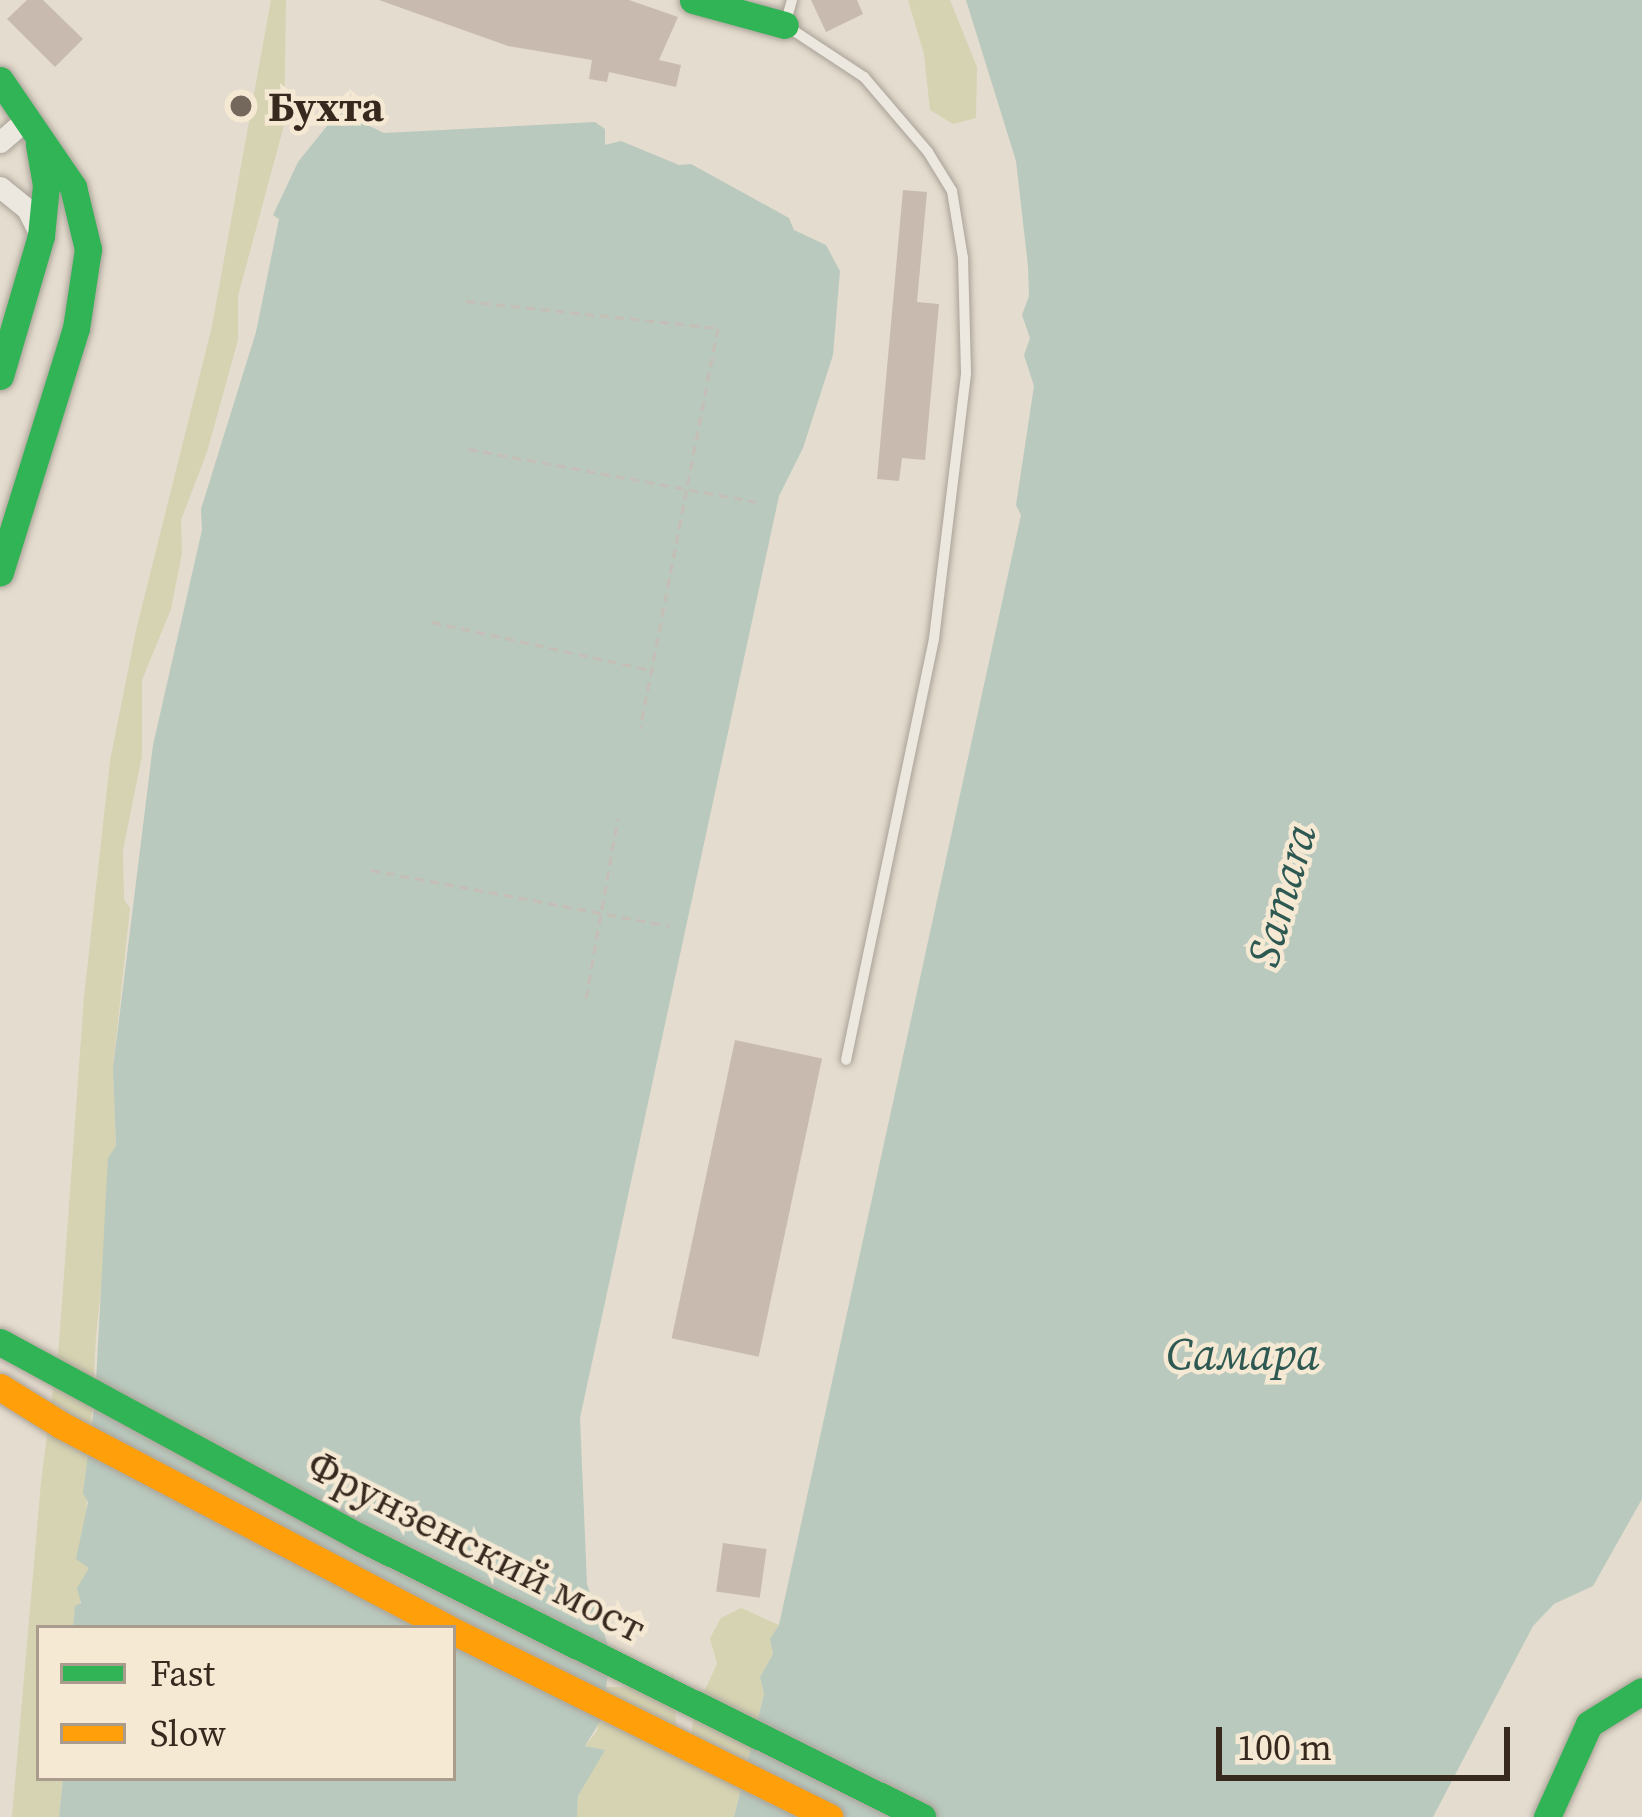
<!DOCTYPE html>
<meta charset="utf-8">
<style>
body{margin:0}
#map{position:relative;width:1642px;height:1817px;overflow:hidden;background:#e4dcce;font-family:"Source Serif 4",serif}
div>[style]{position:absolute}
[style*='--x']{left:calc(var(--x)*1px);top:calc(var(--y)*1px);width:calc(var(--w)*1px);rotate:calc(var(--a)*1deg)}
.green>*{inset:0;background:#d5d3b1}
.water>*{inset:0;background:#b9c9be}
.building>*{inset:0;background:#c8baaf;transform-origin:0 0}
.path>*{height:3px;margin-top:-1.5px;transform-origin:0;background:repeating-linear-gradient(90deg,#c5beb6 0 9px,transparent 0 15px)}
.roads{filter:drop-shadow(0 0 3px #a9a197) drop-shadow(0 0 3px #a9a197)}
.lane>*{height:10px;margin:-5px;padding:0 5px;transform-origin:5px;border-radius:5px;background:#ece7df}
.street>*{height:21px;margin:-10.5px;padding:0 10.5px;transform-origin:10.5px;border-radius:10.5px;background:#ece7df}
.fast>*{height:27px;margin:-13.5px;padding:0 13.5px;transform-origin:13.5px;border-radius:13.5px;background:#30b455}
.slow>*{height:27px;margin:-13.5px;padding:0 13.5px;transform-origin:13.5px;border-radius:13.5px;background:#ff9f0a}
.dots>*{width:33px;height:33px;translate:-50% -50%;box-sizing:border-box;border:6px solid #f5e9d4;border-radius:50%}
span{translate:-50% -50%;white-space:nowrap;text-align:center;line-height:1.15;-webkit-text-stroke:9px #f5e9d4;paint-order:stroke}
.poi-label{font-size:42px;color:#38291f;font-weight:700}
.left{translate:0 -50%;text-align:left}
.street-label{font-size:42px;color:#38291f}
.water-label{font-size:45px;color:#2e5852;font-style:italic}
.legend{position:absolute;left:36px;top:1625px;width:420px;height:156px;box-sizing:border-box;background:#f5e9d4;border:3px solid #a99c8c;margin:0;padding:15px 21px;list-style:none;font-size:36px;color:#38291f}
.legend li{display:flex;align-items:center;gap:24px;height:60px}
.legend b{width:60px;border:3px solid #a99c8c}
.scale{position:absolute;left:1216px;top:1727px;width:294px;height:54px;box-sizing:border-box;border:6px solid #38291f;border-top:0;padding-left:15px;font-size:36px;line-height:42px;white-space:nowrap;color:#38291f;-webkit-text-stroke:9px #f5e9d4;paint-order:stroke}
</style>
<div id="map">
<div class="green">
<div style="clip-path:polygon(271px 0,286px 0,284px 125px,238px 296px,238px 340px,207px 452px,181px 520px,182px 553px,171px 609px,142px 680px,142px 756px,123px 850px,124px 900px,130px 908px,113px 1068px,116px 1146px,96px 1336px,85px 1533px,77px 1558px,89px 1568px,73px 1628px,39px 1628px,39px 1778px,63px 1778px,59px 1817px,12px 1817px,41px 1482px,59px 1344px,84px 997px,110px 761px,137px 626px,212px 326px)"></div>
<div style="clip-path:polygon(908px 0,950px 0,977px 67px,976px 118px,953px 124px,930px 110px,924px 54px)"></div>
<div style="clip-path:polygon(741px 1608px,779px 1625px,770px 1639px,773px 1654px,760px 1677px,764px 1694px,734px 1817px,577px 1817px,578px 1796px,604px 1750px,585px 1746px,597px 1731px,602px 1687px,655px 1687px,673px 1674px,677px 1736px,691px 1739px,694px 1713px,717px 1664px,710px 1638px,721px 1618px)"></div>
</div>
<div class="water">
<div style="clip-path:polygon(966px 0,1642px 0,1642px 1499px,1593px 1586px,1554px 1604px,1533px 1626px,1433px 1817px,734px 1817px,764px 1694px,760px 1677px,773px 1654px,770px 1639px,779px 1625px,1021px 515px,1016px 505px,1034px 386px,1024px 355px,1030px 338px,1022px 315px,1029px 296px,1028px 266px,1016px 161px)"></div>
<div style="clip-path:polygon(339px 111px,384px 133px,595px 122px,605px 129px,605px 145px,621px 141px,679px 165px,691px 164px,789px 218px,794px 230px,826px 245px,840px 271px,833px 355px,803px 448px,779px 496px,580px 1418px,587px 1584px,611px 1654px,601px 1720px,585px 1746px,605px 1750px,578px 1796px,577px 1817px,59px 1817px,63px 1778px,453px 1778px,453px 1628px,73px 1628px,75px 1606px,81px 1603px,77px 1588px,89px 1568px,76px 1559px,88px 1502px,83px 1493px,95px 1400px,108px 1158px,116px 1146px,113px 1068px,153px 745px,202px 530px,201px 509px,256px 332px,279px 219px,273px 215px,298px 162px)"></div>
</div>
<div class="building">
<div style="clip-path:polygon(27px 0,43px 0,83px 39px,55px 67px,7px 19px)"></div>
<div style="clip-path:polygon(379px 0,629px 0,678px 17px,659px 60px,681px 65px,676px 87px,609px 72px,607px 82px,589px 79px,592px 60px,508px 46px)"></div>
<div style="clip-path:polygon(811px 0,857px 0,863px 14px,826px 32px)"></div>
<div style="clip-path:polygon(903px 190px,927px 192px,917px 302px,939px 304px,925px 460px,902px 458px,899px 481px,877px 479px)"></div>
<div style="left:735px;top:1040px;width:89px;height:305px;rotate:12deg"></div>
<div style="left:723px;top:1543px;width:44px;height:49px;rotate:8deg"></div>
</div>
<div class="path">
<div style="--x:466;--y:301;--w:253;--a:6.1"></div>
<div style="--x:718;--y:328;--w:408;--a:101"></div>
<div style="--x:468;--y:449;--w:293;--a:10.4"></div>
<div style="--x:432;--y:622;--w:223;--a:12.4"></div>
<div style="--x:371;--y:870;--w:303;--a:10.6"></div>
<div style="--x:586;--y:998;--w:182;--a:-79.9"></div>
</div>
<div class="roads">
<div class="lane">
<div style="--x:792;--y:0;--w:26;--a:106"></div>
<div style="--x:785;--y:25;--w:95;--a:33.4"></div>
<div style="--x:864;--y:77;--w:99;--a:49.5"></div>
<div style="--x:928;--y:152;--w:46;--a:58.4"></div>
<div style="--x:952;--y:191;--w:68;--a:80.7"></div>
<div style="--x:963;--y:258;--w:116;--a:88.5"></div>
<div style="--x:966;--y:374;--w:267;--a:96.9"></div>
<div style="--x:934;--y:639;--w:430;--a:101.8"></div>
</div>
<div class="street">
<div style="--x:0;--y:142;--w:37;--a:-41"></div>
<div style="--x:0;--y:187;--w:35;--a:39"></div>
<div style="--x:27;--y:209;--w:30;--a:63"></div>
</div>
<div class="fast">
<div style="--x:693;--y:0;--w:95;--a:15.2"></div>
<div style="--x:0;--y:80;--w:130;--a:55.7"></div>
<div style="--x:73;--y:187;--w:64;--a:76.4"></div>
<div style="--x:88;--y:249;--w:80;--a:98.6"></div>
<div style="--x:76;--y:328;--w:256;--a:107.3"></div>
<div style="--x:0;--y:376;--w:146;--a:-73.7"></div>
<div style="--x:41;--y:236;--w:51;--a:-84.4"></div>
<div style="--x:46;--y:185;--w:41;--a:-99.9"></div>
<div style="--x:0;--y:1342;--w:411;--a:28.5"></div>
<div style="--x:361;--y:1538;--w:627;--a:26.44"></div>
<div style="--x:1547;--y:1817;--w:102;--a:-65.7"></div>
<div style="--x:1589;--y:1724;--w:62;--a:-31.9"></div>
</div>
<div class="slow">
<div style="--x:0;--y:1387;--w:72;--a:31.9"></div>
<div style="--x:61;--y:1425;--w:437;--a:27.7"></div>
<div style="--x:453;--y:1631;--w:420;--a:26.3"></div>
</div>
</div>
<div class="dots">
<div style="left:241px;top:106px;background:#74685c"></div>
</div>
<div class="poi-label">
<span class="left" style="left:268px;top:106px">Бухта</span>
</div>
<div class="street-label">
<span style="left:477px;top:1546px;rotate:27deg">Фрунзенский мост</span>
</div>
<div class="water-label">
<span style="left:1282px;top:895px;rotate:-74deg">Samara</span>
<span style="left:1243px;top:1354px">Самара</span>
</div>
<ul class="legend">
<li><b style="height:15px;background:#30b455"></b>Fast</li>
<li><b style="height:15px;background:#ff9f0a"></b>Slow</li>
</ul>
<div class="scale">100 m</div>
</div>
